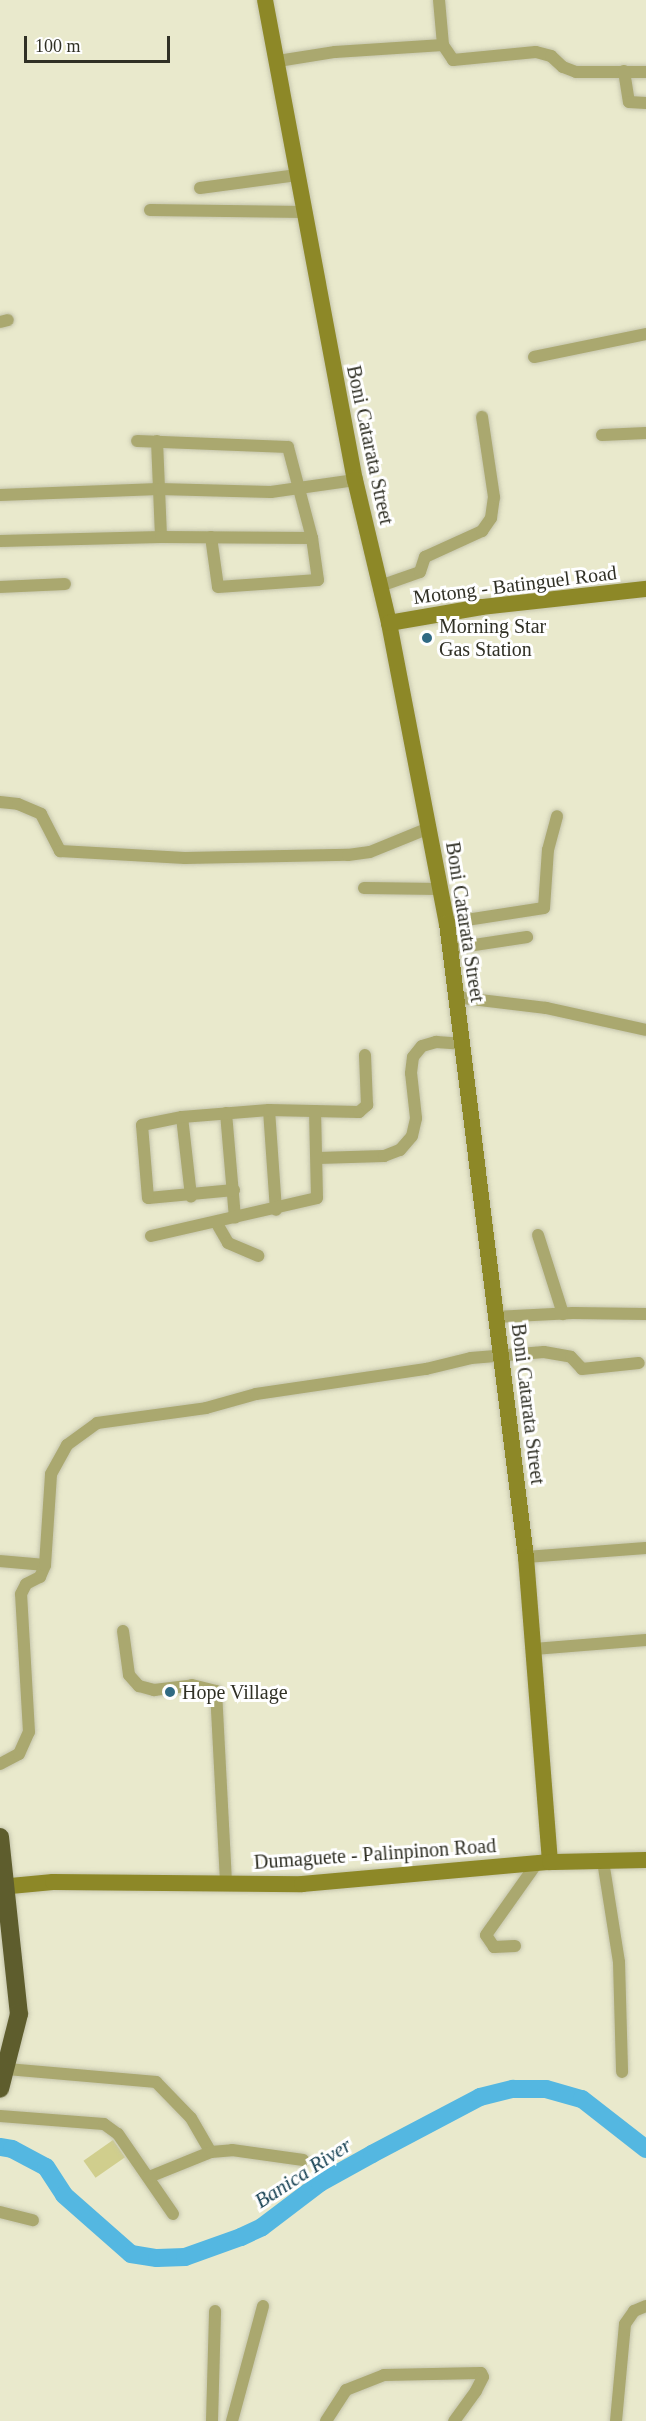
<!DOCTYPE html>
<style>
body{margin:0}
#map{position:relative;width:646px;height:2421px;overflow:hidden;background:#e9e9cc;font-family:Georgia,serif}
div>[style]{position:absolute}
[style*='--x']{left:calc(var(--x)*1px);top:calc(var(--y)*1px);width:calc(var(--w)*1px);rotate:calc(var(--a)*1deg)}
.green>*{inset:0;background:#d0ce8d;transform-origin:0 0}
.river>*{height:18px;margin:-9px;padding:0 9px;transform-origin:9px;border-radius:9px;background:#54b7e1}
.roads{filter:drop-shadow(0 0 2px #c4c4ab) drop-shadow(0 0 2px #c4c4ab)}
.street>*{height:12px;margin:-6px;padding:0 6px;transform-origin:6px;border-radius:6px;background:#aaa86f}
.secondary>*{height:16px;margin:-8px;padding:0 8px;transform-origin:8px;border-radius:8px;background:#8d8827}
.highway>*{height:18px;margin:-9px;padding:0 9px;transform-origin:9px;border-radius:9px;background:#5e5d2d}
.dots>*{width:16px;height:16px;translate:-50% -50%;box-sizing:border-box;border:3px solid #fff;border-radius:50%}
span{translate:-50% -50%;white-space:nowrap;text-align:center;line-height:1.15;-webkit-text-stroke:6px #fff;paint-order:stroke}
.street-label{font-size:20px;color:#303025}
.poi-label{font-size:20px;color:#303025}
.left{translate:0 -50%;text-align:left}
.water-label{font-size:21px;color:#143f51;font-style:italic}
.scale{position:absolute;left:24px;top:36px;width:146px;height:27px;box-sizing:border-box;border:3px solid #303025;border-top:0;padding-left:8px;font-size:18px;line-height:21px;white-space:nowrap;color:#303025;-webkit-text-stroke:4px #fff;paint-order:stroke}
</style>
<div id="map">
<div class="green">
<div style="left:113px;top:2140px;width:21px;height:36px;rotate:55deg"></div>
</div>
<div class="river">
<div style="--x:0;--y:2147;--w:12;--a:9"></div>
<div style="--x:12;--y:2149;--w:38;--a:28"></div>
<div style="--x:46;--y:2167;--w:33;--a:57"></div>
<div style="--x:64;--y:2195;--w:89;--a:41.4"></div>
<div style="--x:131;--y:2254;--w:26;--a:9"></div>
<div style="--x:157;--y:2258;--w:28;--a:-2"></div>
<div style="--x:185;--y:2257;--w:59;--a:-19.7"></div>
<div style="--x:241;--y:2237;--w:23;--a:-25"></div>
<div style="--x:262;--y:2227;--w:73;--a:-37.2"></div>
<div style="--x:320;--y:2183;--w:60;--a:-29.1"></div>
<div style="--x:372;--y:2154;--w:122;--a:-27.8"></div>
<div style="--x:480;--y:2097;--w:34;--a:-14"></div>
<div style="--x:513;--y:2089;--w:33;--a:0"></div>
<div style="--x:546;--y:2089;--w:37;--a:16"></div>
<div style="--x:582;--y:2099;--w:81;--a:38"></div>
</div>
<div class="roads">
<div class="street">
<div style="--x:439;--y:0;--w:45;--a:84.9"></div>
<div style="--x:443;--y:45;--w:18;--a:56"></div>
<div style="--x:453;--y:60;--w:83;--a:-5.5"></div>
<div style="--x:536;--y:52;--w:16;--a:15"></div>
<div style="--x:551;--y:56;--w:16;--a:43"></div>
<div style="--x:563;--y:67;--w:14;--a:21"></div>
<div style="--x:576;--y:72;--w:70;--a:0"></div>
<div style="--x:278;--y:61;--w:58;--a:-9"></div>
<div style="--x:335;--y:52;--w:108;--a:-3.7"></div>
<div style="--x:624;--y:71;--w:31;--a:81"></div>
<div style="--x:629;--y:102;--w:17;--a:3"></div>
<div style="--x:200;--y:188;--w:98;--a:-7.6"></div>
<div style="--x:150;--y:210;--w:154;--a:0.7"></div>
<div style="--x:0;--y:322;--w:8;--a:-14"></div>
<div style="--x:534;--y:357;--w:114;--a:-11.6"></div>
<div style="--x:602;--y:435;--w:44;--a:-2.6"></div>
<div style="--x:157;--y:441;--w:96;--a:87.6"></div>
<div style="--x:0;--y:495;--w:159;--a:-2.2"></div>
<div style="--x:159;--y:489;--w:112;--a:1.5"></div>
<div style="--x:271;--y:492;--w:85;--a:-8.1"></div>
<div style="--x:211;--y:537;--w:50;--a:82"></div>
<div style="--x:218;--y:587;--w:100;--a:-4"></div>
<div style="--x:318;--y:580;--w:42;--a:-98.1"></div>
<div style="--x:0;--y:541;--w:161;--a:-1.4"></div>
<div style="--x:161;--y:537;--w:151;--a:0.4"></div>
<div style="--x:312;--y:538;--w:94;--a:-104.8"></div>
<div style="--x:288;--y:447;--w:151;--a:-177.7"></div>
<div style="--x:380;--y:586;--w:42;--a:-19.3"></div>
<div style="--x:420;--y:572;--w:16;--a:-72"></div>
<div style="--x:425;--y:557;--w:63;--a:-24.5"></div>
<div style="--x:482;--y:531;--w:16;--a:-55"></div>
<div style="--x:491;--y:518;--w:21;--a:-82"></div>
<div style="--x:494;--y:497;--w:81;--a:-98.5"></div>
<div style="--x:0;--y:587;--w:65;--a:-2.6"></div>
<div style="--x:0;--y:802;--w:18;--a:6"></div>
<div style="--x:18;--y:804;--w:25;--a:23"></div>
<div style="--x:41;--y:814;--w:42;--a:62.8"></div>
<div style="--x:60;--y:851;--w:125;--a:3.2"></div>
<div style="--x:185;--y:858;--w:163;--a:-1.1"></div>
<div style="--x:348;--y:855;--w:22;--a:-8"></div>
<div style="--x:370;--y:852;--w:64;--a:-22.1"></div>
<div style="--x:364;--y:888;--w:77;--a:0.7"></div>
<div style="--x:447;--y:923;--w:98;--a:-8.8"></div>
<div style="--x:544;--y:908;--w:58;--a:-86.1"></div>
<div style="--x:548;--y:850;--w:35;--a:-75"></div>
<div style="--x:448;--y:949;--w:80;--a:-8.6"></div>
<div style="--x:455;--y:997;--w:92;--a:6.9"></div>
<div style="--x:546;--y:1008;--w:102;--a:12.4"></div>
<div style="--x:269;--y:1110;--w:100;--a:86"></div>
<div style="--x:226;--y:1113;--w:105;--a:85.1"></div>
<div style="--x:182;--y:1117;--w:80;--a:83.5"></div>
<div style="--x:318;--y:1158;--w:66;--a:-1.7"></div>
<div style="--x:384;--y:1156;--w:17;--a:-21"></div>
<div style="--x:400;--y:1150;--w:18;--a:-49"></div>
<div style="--x:412;--y:1136;--w:18;--a:-77"></div>
<div style="--x:416;--y:1118;--w:45;--a:-96.3"></div>
<div style="--x:411;--y:1073;--w:16;--a:-83"></div>
<div style="--x:413;--y:1057;--w:14;--a:-51"></div>
<div style="--x:422;--y:1046;--w:15;--a:-16"></div>
<div style="--x:436;--y:1042;--w:26;--a:4"></div>
<div style="--x:234;--y:1190;--w:86;--a:174.7"></div>
<div style="--x:148;--y:1198;--w:73;--a:-94.7"></div>
<div style="--x:142;--y:1125;--w:41;--a:-11.3"></div>
<div style="--x:182;--y:1117;--w:87;--a:-4.6"></div>
<div style="--x:269;--y:1110;--w:90;--a:1.3"></div>
<div style="--x:359;--y:1112;--w:11;--a:-41"></div>
<div style="--x:367;--y:1105;--w:50;--a:-92.3"></div>
<div style="--x:216;--y:1222;--w:24;--a:60"></div>
<div style="--x:228;--y:1243;--w:33;--a:23"></div>
<div style="--x:538;--y:1235;--w:83;--a:72.4"></div>
<div style="--x:151;--y:1236;--w:170;--a:-12.9"></div>
<div style="--x:317;--y:1198;--w:87;--a:-91.3"></div>
<div style="--x:495;--y:1317;--w:78;--a:-2.9"></div>
<div style="--x:573;--y:1313;--w:73;--a:0.8"></div>
<div style="--x:526;--y:1557;--w:120;--a:-4.3"></div>
<div style="--x:0;--y:1561;--w:45;--a:5.1"></div>
<div style="--x:123;--y:1631;--w:44;--a:82.2"></div>
<div style="--x:129;--y:1675;--w:15;--a:48"></div>
<div style="--x:139;--y:1686;--w:16;--a:15"></div>
<div style="--x:154;--y:1690;--w:38;--a:-7"></div>
<div style="--x:192;--y:1685;--w:25;--a:14"></div>
<div style="--x:216;--y:1691;--w:194;--a:87"></div>
<div style="--x:534;--y:1649;--w:112;--a:-4.6"></div>
<div style="--x:0;--y:1764;--w:21;--a:-28"></div>
<div style="--x:19;--y:1754;--w:24;--a:-66"></div>
<div style="--x:29;--y:1732;--w:138;--a:-93.3"></div>
<div style="--x:21;--y:1594;--w:11;--a:-63"></div>
<div style="--x:26;--y:1584;--w:16;--a:-27"></div>
<div style="--x:40;--y:1577;--w:13;--a:-67"></div>
<div style="--x:45;--y:1565;--w:91;--a:-86.2"></div>
<div style="--x:51;--y:1474;--w:33;--a:-61"></div>
<div style="--x:67;--y:1445;--w:37;--a:-36"></div>
<div style="--x:97;--y:1423;--w:110;--a:-7.8"></div>
<div style="--x:206;--y:1408;--w:52;--a:-15.6"></div>
<div style="--x:256;--y:1394;--w:172;--a:-8.4"></div>
<div style="--x:426;--y:1369;--w:46;--a:-13.7"></div>
<div style="--x:471;--y:1358;--w:73;--a:-4.7"></div>
<div style="--x:544;--y:1352;--w:27;--a:10"></div>
<div style="--x:571;--y:1357;--w:16;--a:47"></div>
<div style="--x:582;--y:1369;--w:57;--a:-6"></div>
<div style="--x:603;--y:1861;--w:102;--a:81"></div>
<div style="--x:619;--y:1962;--w:110;--a:88.4"></div>
<div style="--x:515;--y:1946;--w:21;--a:177"></div>
<div style="--x:494;--y:1947;--w:14;--a:-124"></div>
<div style="--x:486;--y:1935;--w:88;--a:-54.7"></div>
<div style="--x:7;--y:2069;--w:150;--a:5"></div>
<div style="--x:156;--y:2082;--w:50;--a:45.8"></div>
<div style="--x:191;--y:2118;--w:39;--a:60"></div>
<div style="--x:0;--y:2116;--w:104;--a:4.4"></div>
<div style="--x:104;--y:2124;--w:17;--a:36"></div>
<div style="--x:118;--y:2134;--w:97;--a:55.5"></div>
<div style="--x:149;--y:2177;--w:67;--a:-22"></div>
<div style="--x:211;--y:2152;--w:21;--a:-5"></div>
<div style="--x:232;--y:2150;--w:72;--a:8"></div>
<div style="--x:0;--y:2212;--w:34;--a:14"></div>
<div style="--x:212;--y:2421;--w:110;--a:-88.4"></div>
<div style="--x:232;--y:2421;--w:119;--a:-74.9"></div>
<div style="--x:326;--y:2421;--w:37;--a:-57"></div>
<div style="--x:346;--y:2390;--w:41;--a:-21.5"></div>
<div style="--x:384;--y:2375;--w:97;--a:-1.2"></div>
<div style="--x:481;--y:2373;--w:4;--a:63"></div>
<div style="--x:483;--y:2377;--w:16;--a:117"></div>
<div style="--x:476;--y:2391;--w:37;--a:126"></div>
<div style="--x:616;--y:2421;--w:97;--a:-84.7"></div>
<div style="--x:625;--y:2324;--w:16;--a:-55"></div>
<div style="--x:634;--y:2311;--w:13;--a:-23"></div>
</div>
<div class="secondary">
<div style="--x:265;--y:0;--w:488;--a:79.4"></div>
<div style="--x:355;--y:480;--w:147;--a:76.6"></div>
<div style="--x:389;--y:623;--w:306;--a:79.1"></div>
<div style="--x:447;--y:923;--w:639;--a:82.9"></div>
<div style="--x:526;--y:1557;--w:306;--a:85.5"></div>
<div style="--x:389;--y:623;--w:94;--a:-9.8"></div>
<div style="--x:482;--y:607;--w:165;--a:-6.3"></div>
<div style="--x:0;--y:1887;--w:53;--a:-5.4"></div>
<div style="--x:53;--y:1882;--w:249;--a:0.5"></div>
<div style="--x:302;--y:1884;--w:249;--a:-5.1"></div>
<div style="--x:550;--y:1862;--w:96;--a:-1.2"></div>
</div>
<div class="highway">
<div style="--x:0;--y:1837;--w:178;--a:83.9"></div>
<div style="--x:19;--y:2014;--w:77;--a:104.2"></div>
</div>
</div>
<div class="dots">
<div style="left:427px;top:638px;background:#306a83"></div>
<div style="left:170px;top:1692px;background:#306a83"></div>
</div>
<div class="street-label">
<span style="left:370px;top:445px;rotate:78deg">Boni Catarata Street</span>
<span style="left:515px;top:585px;rotate:-7deg">Motong - Batinguel Road</span>
<span style="left:465px;top:922px;rotate:81deg">Boni Catarata Street</span>
<span style="left:528px;top:1404px;rotate:83deg">Boni Catarata Street</span>
<span style="left:375px;top:1854px;rotate:-4deg">Dumaguete - Palinpinon Road</span>
</div>
<div class="poi-label">
<span class="left" style="left:439px;top:638px">Morning Star<br>Gas Station</span>
<span class="left" style="left:182px;top:1692px">Hope Village</span>
</div>
<div class="water-label">
<span style="left:303px;top:2173px;rotate:-33deg">Banica River</span>
</div>
<div class="scale">100 m</div>
</div>
